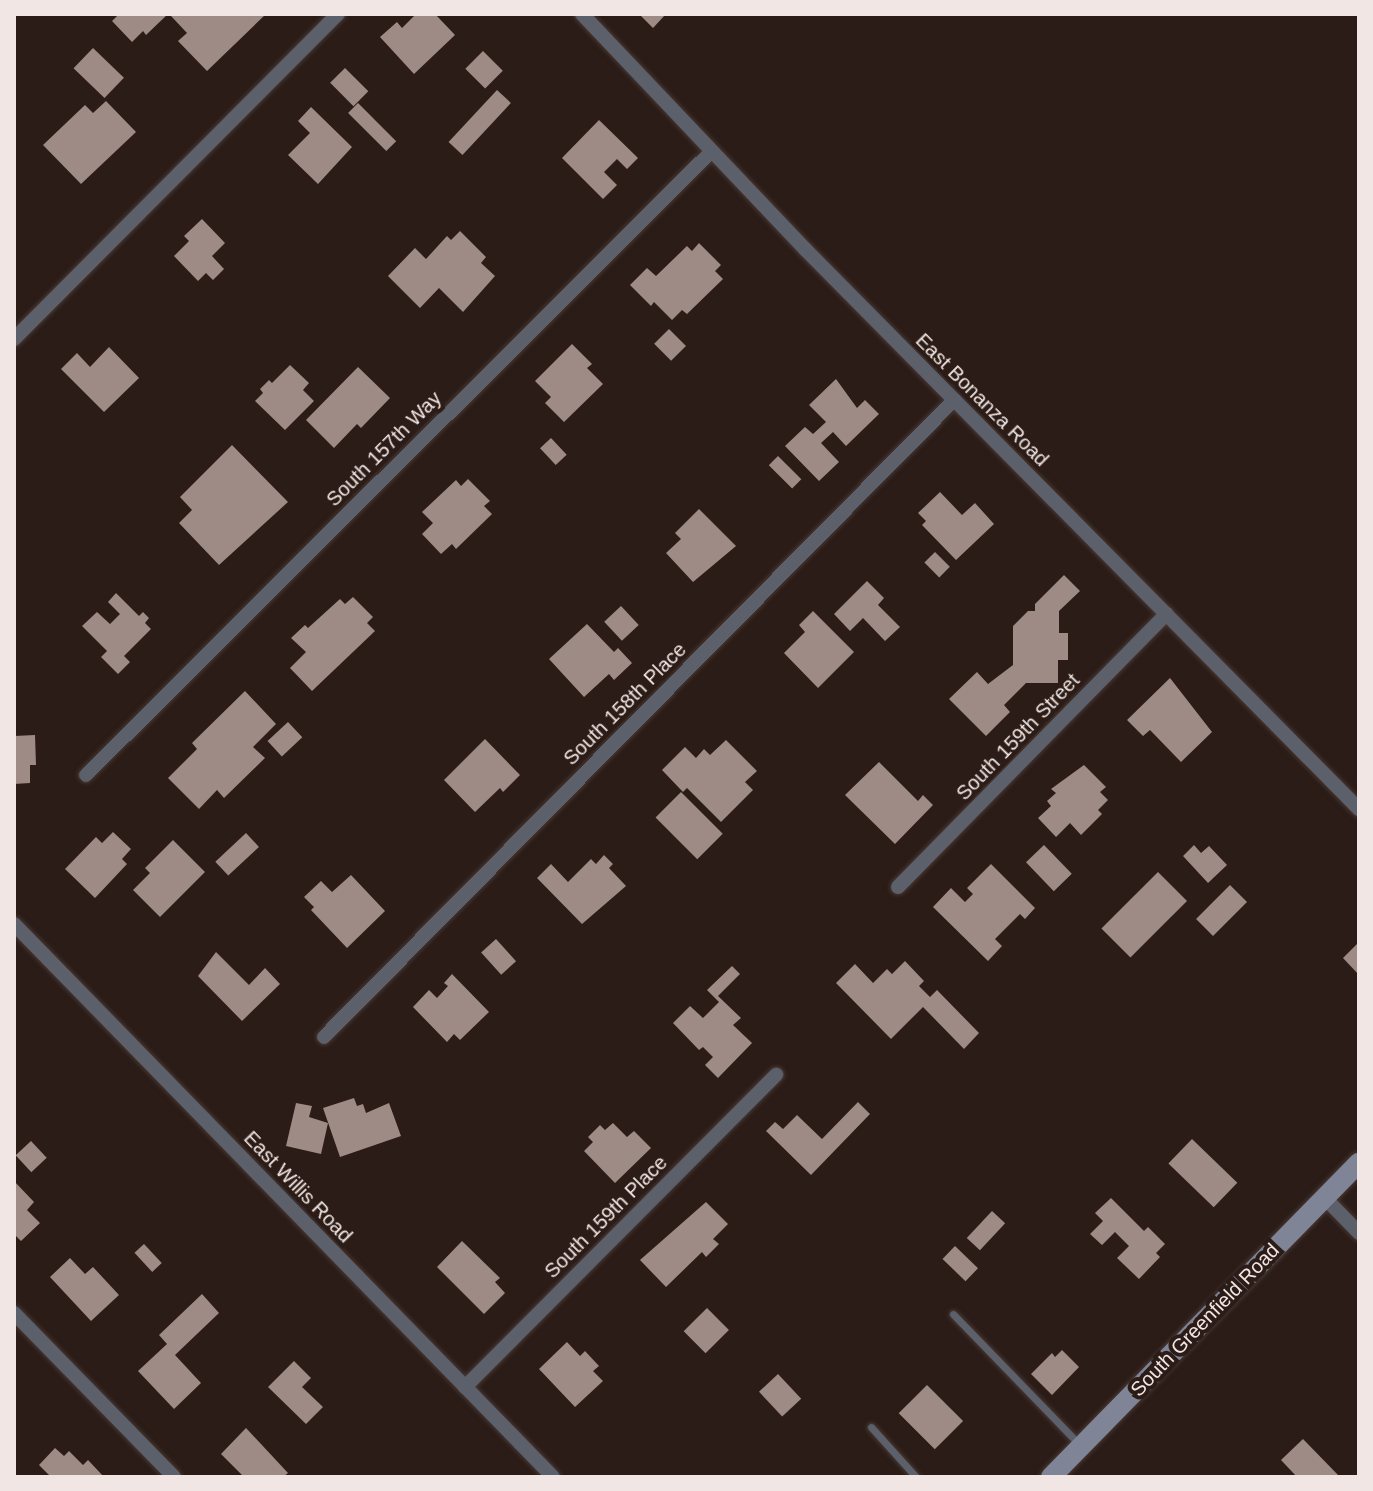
<!DOCTYPE html>
<style>
body{margin:0}
#map{position:relative;width:1373px;height:1491px;overflow:hidden;background:#2b1c17;font-family:Arial,sans-serif}
div>[style]{position:absolute}
[style*='--x']{left:calc(var(--x)*1px);top:calc(var(--y)*1px);width:calc(var(--w)*1px);rotate:calc(var(--a)*1deg)}
.building>*{inset:0;background:#9f8b85;transform-origin:0 0}
.roads{filter:drop-shadow(0 0 2px #473834) drop-shadow(0 0 2px #473834)}
.service>*{height:7px;margin:-3.5px;padding:0 3.5px;transform-origin:3.5px;border-radius:3.5px;background:#5c606b}
.minor>*{height:14px;margin:-7px;padding:0 7px;transform-origin:7px;border-radius:7px;background:#5c606b}
.secondary>*{height:20px;margin:-10px;padding:0 10px;transform-origin:10px;border-radius:10px;background:#7f8597}
span{translate:-50% -50%;white-space:nowrap;text-align:center;line-height:1.15;-webkit-text-stroke:8px #2b1c17;paint-order:stroke}
.street-label{font-size:20px;color:#f1e6e3}
.frame{position:absolute;inset:0;border:16px solid #f1e6e3;pointer-events:none}
</style>
<div id="map">
<div class="building">
<div style="clip-path:polygon(119px 14px,168px 14px,146px 35px,143px 31px,132px 42px,112px 21px)"></div>
<div style="clip-path:polygon(173px 14px,266px 14px,207px 71px,178px 41px,187px 33px,171px 16px)"></div>
<div style="clip-path:polygon(416px 14px,435px 14px,455px 35px,414px 74px,380px 37px,397px 22px,402px 28px)"></div>
<div style="clip-path:polygon(639px 14px,666px 14px,653px 28px)"></div>
<div style="left:93px;top:48px;width:43px;height:28px;rotate:44deg"></div>
<div style="left:483px;top:51px;width:28px;height:25px;rotate:45deg"></div>
<div style="left:345px;top:68px;width:33px;height:21px;rotate:45deg"></div>
<div style="left:497px;top:90px;width:19px;height:71px;rotate:43deg"></div>
<div style="clip-path:polygon(106px 101px,136px 132px,81px 184px,43px 145px,85px 105px,93px 113px)"></div>
<div style="left:358px;top:103px;width:54px;height:14px;rotate:45deg"></div>
<div style="clip-path:polygon(311px 107px,352px 147px,318px 184px,288px 155px,310px 133px,298px 121px)"></div>
<div style="clip-path:polygon(599px 120px,638px 158px,627px 169px,617px 159px,604px 172px,617px 185px,603px 199px,562px 158px)"></div>
<div style="clip-path:polygon(202px 219px,225px 243px,212px 256px,224px 269px,213px 280px,206px 273px,198px 281px,174px 256px,189px 241px,184px 236px)"></div>
<div style="clip-path:polygon(460px 231px,486px 257px,481px 263px,495px 276px,463px 312px,439px 288px,420px 308px,388px 276px,415px 248px,426px 259px,447px 236px,451px 240px)"></div>
<div style="clip-path:polygon(699px 243px,721px 265px,715px 271px,723px 279px,687px 314px,682px 310px,672px 320px,654px 302px,651px 306px,630px 285px,647px 268px,656px 276px,687px 246px,692px 251px)"></div>
<div style="left:669px;top:329px;width:24px;height:21px;rotate:45deg"></div>
<div style="clip-path:polygon(572px 344px,592px 364px,587px 368px,603px 384px,564px 422px,545px 403px,551px 397px,535px 381px)"></div>
<div style="clip-path:polygon(109px 347px,139px 378px,104px 412px,61px 369px,77px 353px,90px 367px)"></div>
<div style="clip-path:polygon(290px 365px,309px 383px,303px 390px,314px 401px,285px 430px,255px 401px,263px 393px,260px 389px,269px 380px,272px 383px)"></div>
<div style="clip-path:polygon(358px 367px,390px 398px,361px 428px,357px 424px,334px 448px,306px 420px)"></div>
<div style="clip-path:polygon(836px 379px,857px 408px,865px 400px,879px 414px,846px 446px,833px 432px,821px 443px,839px 462px,819px 481px,785px 446px,805px 427px,813px 434px,826px 422px,809px 405px)"></div>
<div style="left:551px;top:438px;width:23px;height:15px;rotate:47deg"></div>
<div style="clip-path:polygon(232px 445px,288px 502px,219px 565px,179px 523px,192px 510px,180px 497px)"></div>
<div style="left:778px;top:456px;width:33px;height:13px;rotate:45deg"></div>
<div style="clip-path:polygon(468px 479px,490px 501px,484px 506px,492px 514px,456px 549px,452px 544px,441px 554px,422px 534px,433px 523px,422px 512px,456px 480px,461px 486px)"></div>
<div style="clip-path:polygon(940px 492px,962px 515px,975px 503px,994px 524px,956px 560px,922px 525px,926px 521px,918px 513px)"></div>
<div style="clip-path:polygon(699px 509px,736px 546px,693px 582px,666px 553px,681px 539px,675px 533px)"></div>
<div style="left:935px;top:552px;width:21px;height:15px;rotate:45deg"></div>
<div style="clip-path:polygon(1064px 575px,1080px 591px,1059px 611px,1059px 633px,1068px 633px,1068px 660px,1058px 660px,1058px 683px,1026px 683px,1004px 705px,1010px 712px,986px 736px,949px 699px,977px 672px,988px 684px,1013px 665px,1013px 626px,1028px 611px,1035px 611px,1035px 604px)"></div>
<div style="clip-path:polygon(867px 581px,884px 598px,878px 605px,900px 627px,885px 641px,863px 618px,850px 631px,834px 614px)"></div>
<div style="clip-path:polygon(116px 593px,139px 616px,143px 612px,149px 618px,145px 623px,151px 629px,124px 656px,130px 662px,118px 674px,101px 657px,107px 651px,82px 626px,97px 612px,110px 624px,120px 614px,108px 602px)"></div>
<div style="clip-path:polygon(353px 597px,373px 617px,367px 623px,375px 631px,312px 691px,290px 668px,306px 652px,291px 638px,305px 625px,308px 628px,340px 599px,345px 604px)"></div>
<div style="left:621px;top:606px;width:26px;height:23px;rotate:47deg"></div>
<div style="clip-path:polygon(813px 611px,854px 652px,818px 688px,784px 653px,805px 632px,799px 625px)"></div>
<div style="clip-path:polygon(587px 624px,614px 652px,618px 648px,632px 663px,614px 680px,609px 674px,584px 697px,549px 659px)"></div>
<div style="clip-path:polygon(1170px 678px,1212px 732px,1181px 762px,1150px 730px,1143px 736px,1127px 720px)"></div>
<div style="clip-path:polygon(245px 691px,276px 724px,253px 747px,265px 758px,224px 798px,217px 790px,199px 809px,168px 778px,197px 749px,192px 743px)"></div>
<div style="left:288px;top:722px;width:21px;height:28px;rotate:47deg"></div>
<div style="clip-path:polygon(35px 735px,36px 765px,30px 765px,30px 783px,14px 784px,14px 736px)"></div>
<div style="clip-path:polygon(485px 739px,520px 775px,503px 792px,500px 788px,475px 812px,444px 780px)"></div>
<div style="clip-path:polygon(726px 740px,757px 771px,745px 782px,753px 790px,721px 822px,687px 788px,683px 792px,662px 770px,685px 747px,696px 758px,704px 749px,710px 755px)"></div>
<div style="clip-path:polygon(879px 762px,918px 801px,923px 795px,933px 805px,895px 844px,845px 795px)"></div>
<div style="clip-path:polygon(1084px 765px,1106px 787px,1100px 792px,1108px 800px,1098px 810px,1102px 814px,1081px 835px,1070px 823px,1056px 837px,1038px 818px,1051px 806px,1047px 801px,1056px 793px,1051px 789px)"></div>
<div style="left:681px;top:792px;width:59px;height:36px;rotate:45deg"></div>
<div style="clip-path:polygon(113px 832px,131px 849px,122px 859px,127px 864px,95px 898px,65px 869px,96px 837px,102px 843px)"></div>
<div style="left:246px;top:833px;width:19px;height:42px;rotate:47deg"></div>
<div style="clip-path:polygon(173px 840px,205px 872px,160px 917px,133px 890px,150px 873px,145px 868px)"></div>
<div style="left:1044px;top:845px;width:40px;height:25px;rotate:46deg"></div>
<div style="clip-path:polygon(1194px 845px,1201px 853px,1209px 846px,1227px 865px,1208px 883px,1183px 856px)"></div>
<div style="clip-path:polygon(604px 855px,613px 864px,609px 868px,626px 886px,582px 924px,537px 878px,551px 864px,568px 882px,591px 859px,596px 864px)"></div>
<div style="clip-path:polygon(991px 864px,1035px 908px,1025px 919px,1020px 914px,995px 939px,1002px 946px,988px 961px,933px 907px,951px 888px,965px 902px,973px 894px,967px 888px)"></div>
<div style="left:1158px;top:872px;width:41px;height:80px;rotate:45deg"></div>
<div style="clip-path:polygon(351px 875px,385px 911px,347px 948px,311px 910px,314px 907px,304px 897px,321px 881px,332px 892px)"></div>
<div style="left:1230px;top:885px;width:24px;height:48px;rotate:45deg"></div>
<div style="left:496px;top:939px;width:30px;height:20px;rotate:48deg"></div>
<div style="clip-path:polygon(1359px 942px,1359px 975px,1343px 958px)"></div>
<div style="clip-path:polygon(216px 952px,249px 985px,265px 968px,280px 984px,242px 1021px,198px 976px)"></div>
<div style="clip-path:polygon(905px 961px,924px 981px,919px 986px,930px 997px,937px 990px,979px 1033px,964px 1049px,923px 1007px,891px 1039px,836px 983px,855px 964px,873px 983px,887px 969px,892px 974px)"></div>
<div style="clip-path:polygon(732px 966px,740px 974px,718px 996px,741px 1018px,733px 1025px,752px 1043px,718px 1078px,705px 1065px,713px 1057px,703px 1047px,699px 1050px,673px 1023px,690px 1006px,703px 1018px,719px 1002px,707px 990px)"></div>
<div style="clip-path:polygon(452px 974px,489px 1012px,460px 1040px,454px 1034px,447px 1042px,413px 1007px,429px 990px,437px 998px,448px 986px,444px 983px)"></div>
<div style="clip-path:polygon(354px 1098px,357px 1106px,363px 1104px,366px 1113px,389px 1103px,401px 1136px,340px 1157px,323px 1108px)"></div>
<div style="clip-path:polygon(858px 1102px,870px 1114px,811px 1175px,766px 1131px,775px 1122px,783px 1129px,797px 1115px,822px 1139px)"></div>
<div style="clip-path:polygon(296px 1103px,312px 1106px,309px 1117px,328px 1123px,321px 1154px,286px 1146px)"></div>
<div style="clip-path:polygon(613px 1123px,627px 1137px,634px 1131px,651px 1148px,615px 1183px,584px 1151px,593px 1142px,588px 1137px,600px 1125px,605px 1130px)"></div>
<div style="left:1192px;top:1139px;width:63px;height:34px;rotate:44deg"></div>
<div style="left:31px;top:1141px;width:23px;height:21px;rotate:47deg"></div>
<div style="clip-path:polygon(14px 1181px,34px 1202px,27px 1210px,40px 1223px,21px 1241px,14px 1234px)"></div>
<div style="clip-path:polygon(1111px 1198px,1144px 1231px,1148px 1227px,1165px 1244px,1156px 1253px,1160px 1257px,1139px 1279px,1117px 1258px,1129px 1246px,1115px 1232px,1102px 1245px,1090px 1234px,1103px 1221px,1095px 1213px)"></div>
<div style="clip-path:polygon(706px 1202px,728px 1224px,713px 1239px,719px 1244px,706px 1257px,702px 1252px,666px 1287px,640px 1260px)"></div>
<div style="left:992px;top:1211px;width:18px;height:37px;rotate:43deg"></div>
<div style="clip-path:polygon(462px 1241px,500px 1278px,495px 1282px,505px 1293px,484px 1314px,437px 1267px)"></div>
<div style="left:144px;top:1244px;width:26px;height:13px;rotate:47deg"></div>
<div style="left:955px;top:1246px;width:32px;height:18px;rotate:44deg"></div>
<div style="clip-path:polygon(70px 1258px,85px 1274px,93px 1267px,119px 1295px,91px 1321px,50px 1277px)"></div>
<div style="clip-path:polygon(202px 1294px,219px 1313px,175px 1355px,201px 1383px,174px 1409px,138px 1371px,167px 1344px,159px 1335px)"></div>
<div style="left:707px;top:1308px;width:31px;height:33px;rotate:45deg"></div>
<div style="clip-path:polygon(567px 1342px,580px 1356px,585px 1351px,599px 1366px,593px 1371px,603px 1381px,575px 1407px,539px 1369px)"></div>
<div style="clip-path:polygon(1062px 1350px,1079px 1367px,1052px 1395px,1031px 1374px,1052px 1353px,1055px 1357px)"></div>
<div style="clip-path:polygon(294px 1361px,311px 1378px,302px 1387px,323px 1407px,306px 1424px,268px 1387px)"></div>
<div style="left:778px;top:1374px;width:34px;height:26px;rotate:47deg"></div>
<div style="left:927px;top:1385px;width:51px;height:40px;rotate:45deg"></div>
<div style="clip-path:polygon(246px 1428px,288px 1473px,283px 1477px,244px 1477px,221px 1454px)"></div>
<div style="clip-path:polygon(1303px 1439px,1340px 1477px,1297px 1477px,1281px 1460px)"></div>
<div style="clip-path:polygon(55px 1448px,64px 1456px,69px 1451px,83px 1465px,88px 1460px,104px 1477px,51px 1477px,39px 1465px)"></div>
</div>
<div class="roads">
<div class="service">
<div style="--x:953;--y:1314;--w:182;--a:45.9"></div>
<div style="--x:871;--y:1427;--w:67;--a:48"></div>
</div>
<div class="minor">
<div style="--x:582;--y:14;--w:324;--a:46.5"></div>
<div style="--x:805;--y:249;--w:788;--a:45.31"></div>
<div style="--x:14;--y:339;--w:459;--a:-45.1"></div>
<div style="--x:86;--y:775;--w:882;--a:-44.91"></div>
<div style="--x:898;--y:887;--w:383;--a:-45.5"></div>
<div style="--x:14;--y:924;--w:772;--a:45.73"></div>
<div style="--x:324;--y:1037;--w:896;--a:-45.32"></div>
<div style="--x:1325;--y:1198;--w:49;--a:45.8"></div>
<div style="--x:14;--y:1313;--w:229;--a:45.7"></div>
<div style="--x:465;--y:1387;--w:441;--a:-45.1"></div>
</div>
<div class="secondary">
<div style="--x:1051;--y:1477;--w:440;--a:-45.6"></div>
</div>
</div>
<div class="street-label">
<span style="left:982px;top:400px;rotate:45deg">East Bonanza Road</span>
<span style="left:384px;top:449px;rotate:-45deg">South 157th Way</span>
<span style="left:625px;top:704px;rotate:-45deg">South 158th Place</span>
<span style="left:1018px;top:737px;rotate:-46deg">South 159th Street</span>
<span style="left:298px;top:1187px;rotate:46deg">East Willis Road</span>
<span style="left:606px;top:1217px;rotate:-45deg">South 159th Place</span>
<span style="left:1205px;top:1320px;rotate:-46deg">South Greenfield Road</span>
</div>
<div class="frame"></div>
</div>
